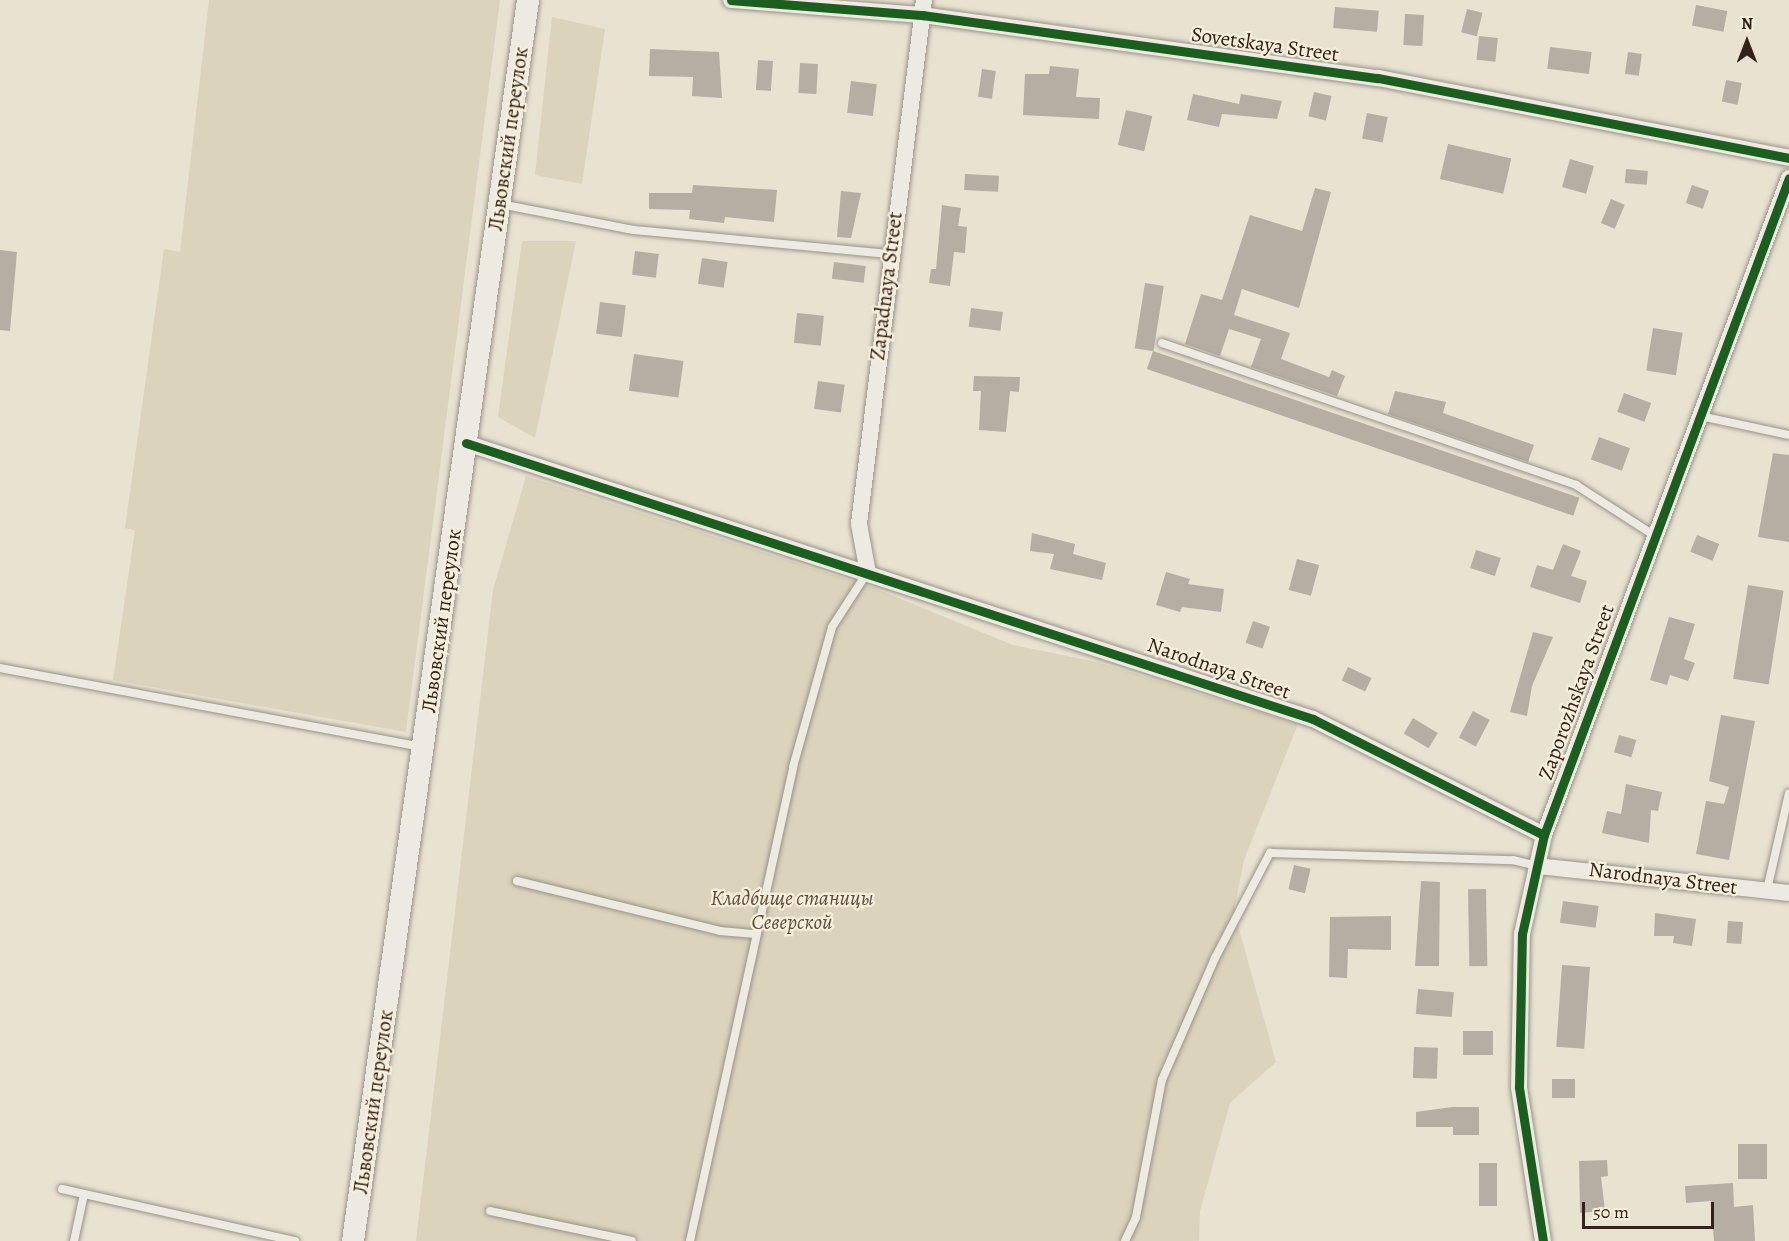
<!DOCTYPE html>
<meta charset="utf-8">
<style>
body{margin:0}
#map{position:relative;width:1789px;height:1241px;overflow:hidden;background:#e8e2d1;font-family:Alegreya,serif}
div>[style]{position:absolute}
[style*='--x']{left:calc(var(--x)*1px);top:calc(var(--y)*1px);width:calc(var(--w)*1px);rotate:calc(var(--a)*1deg)}
.green>*{inset:0;background:#dbd3bb}
.building>*{inset:0;background:#b5afa3;transform-origin:0 0}
.roads{filter:drop-shadow(0 0 2px #999389) drop-shadow(0 0 2px #999389)}
.service>*{height:8px;margin:-4px;padding:0 4px;transform-origin:4px;border-radius:4px;background:#edeae1}
.minor>*{height:16px;margin:-8px;padding:0 8px;transform-origin:8px;border-radius:8px;background:#edeae1}
.secondary>*{height:22px;margin:-11px;padding:0 11px;transform-origin:11px;border-radius:11px;background:#edeae1}
.cycleway>*{height:9px;margin:-4.5px;padding:0 4.5px;transform-origin:4.5px;border-radius:4.5px;background:#1b5e20}
span{translate:-50% -50%;white-space:nowrap;text-align:center;line-height:1.15;-webkit-text-stroke:4.5px #f7efdb;paint-order:stroke}
.street-label{font-size:21px;color:#322219}
.park-label{font-size:21px;color:#5a4b3d;font-style:italic}
.north{position:absolute;left:1717px;top:12px;width:60px;height:60px;-webkit-text-stroke:4px #f7efdb;paint-order:stroke;rotate:0deg;font-size:16px;font-weight:700;line-height:24px;text-align:center;color:#322219}
.north::after{content:'';display:block;margin:auto;width:21px;height:27px;background:#322219;clip-path:polygon(50% 0,100% 100%,50% 72%,0 100%)}
.scale{position:absolute;left:1582px;top:1202px;width:132px;height:27px;box-sizing:border-box;border:3px solid #322219;border-top:0;padding-left:8px;font-size:18px;line-height:21px;white-space:nowrap;color:#322219;-webkit-text-stroke:4px #f7efdb;paint-order:stroke}
</style>
<div id="map">
<div class="green">
<div style="clip-path:polygon(209px 0,500px 0,406px 732px,113px 680px,135px 530px,125px 528px,164px 249px,180px 252px)"></div>
<div style="clip-path:polygon(552px 17px,605px 29px,582px 184px,535px 175px)"></div>
<div style="clip-path:polygon(522px 241px,576px 241px,535px 438px,498px 417px)"></div>
<div style="clip-path:polygon(526px 476px,874px 588px,1013px 645px,1101px 663px,1298px 724px,1244px 860px,1234px 911px,1276px 1062px,1230px 1103px,1200px 1211px,1199px 1241px,416px 1241px,493px 590px)"></div>
</div>
<div class="building">
<div style="left:1696px;top:5px;width:32px;height:21px;rotate:11deg"></div>
<div style="left:1335px;top:7px;width:44px;height:21px;rotate:5deg"></div>
<div style="left:1467px;top:9px;width:16px;height:24px;rotate:14deg"></div>
<div style="left:1405px;top:14px;width:19px;height:31px;rotate:3deg"></div>
<div style="left:1479px;top:36px;width:19px;height:24px;rotate:6deg"></div>
<div style="left:1550px;top:47px;width:42px;height:22px;rotate:7deg"></div>
<div style="clip-path:polygon(650px 49px,719px 52px,722px 98px,692px 96px,693px 77px,649px 76px)"></div>
<div style="left:1628px;top:52px;width:14px;height:22px;rotate:8deg"></div>
<div style="left:758px;top:60px;width:15px;height:30px;rotate:4deg"></div>
<div style="left:800px;top:63px;width:18px;height:30px;rotate:3deg"></div>
<div style="clip-path:polygon(1050px 66px,1079px 69px,1076px 97px,1100px 98px,1099px 119px,1023px 115px,1025px 74px,1049px 74px)"></div>
<div style="left:982px;top:69px;width:14px;height:28px;rotate:8deg"></div>
<div style="left:1726px;top:80px;width:16px;height:22px;rotate:11deg"></div>
<div style="left:851px;top:81px;width:26px;height:32px;rotate:7deg"></div>
<div style="left:1314px;top:92px;width:18px;height:25px;rotate:13deg"></div>
<div style="clip-path:polygon(1193px 94px,1239px 104px,1241px 94px,1282px 101px,1277px 119px,1222px 114px,1219px 127px,1187px 120px)"></div>
<div style="left:1126px;top:110px;width:27px;height:36px;rotate:13deg"></div>
<div style="left:1367px;top:113px;width:21px;height:26px;rotate:11deg"></div>
<div style="left:1448px;top:144px;width:65px;height:36px;rotate:13deg"></div>
<div style="left:1570px;top:159px;width:25px;height:29px;rotate:16deg"></div>
<div style="left:1626px;top:169px;width:22px;height:14px;rotate:5deg"></div>
<div style="left:965px;top:174px;width:34px;height:16px;rotate:3deg"></div>
<div style="clip-path:polygon(693px 185px,777px 190px,774px 222px,725px 217px,724px 223px,689px 219px,690px 210px,649px 209px,649px 193px,692px 193px)"></div>
<div style="left:1692px;top:185px;width:18px;height:19px;rotate:19deg"></div>
<div style="clip-path:polygon(1315px 188px,1331px 192px,1299px 308px,1242px 289px,1234px 315px,1290px 333px,1281px 359px,1329px 377px,1332px 370px,1345px 376px,1337px 396px,1251px 367px,1261px 339px,1229px 329px,1220px 356px,1185px 344px,1201px 294px,1222px 300px,1250px 215px,1302px 231px)"></div>
<div style="clip-path:polygon(841px 191px,861px 193px,851px 238px,837px 237px)"></div>
<div style="left:1611px;top:199px;width:15px;height:26px;rotate:23deg"></div>
<div style="clip-path:polygon(942px 205px,961px 208px,958px 226px,967px 227px,965px 253px,954px 252px,950px 286px,929px 283px,931px 269px,936px 269px)"></div>
<div style="clip-path:polygon(0 250px,17px 252px,10px 331px,0 330px)"></div>
<div style="left:635px;top:251px;width:24px;height:24px;rotate:7deg"></div>
<div style="left:702px;top:258px;width:26px;height:26px;rotate:9deg"></div>
<div style="left:834px;top:262px;width:32px;height:17px;rotate:7deg"></div>
<div style="left:1145px;top:283px;width:19px;height:66px;rotate:9deg"></div>
<div style="left:600px;top:302px;width:26px;height:32px;rotate:7deg"></div>
<div style="left:971px;top:308px;width:32px;height:19px;rotate:7deg"></div>
<div style="left:797px;top:313px;width:27px;height:30px;rotate:6deg"></div>
<div style="left:1653px;top:328px;width:30px;height:43px;rotate:9deg"></div>
<div style="left:1153px;top:351px;width:451px;height:19px;rotate:19deg"></div>
<div style="left:634px;top:354px;width:50px;height:37px;rotate:8deg"></div>
<div style="clip-path:polygon(974px 376px,1020px 377px,1019px 392px,1010px 391px,1006px 432px,979px 430px,981px 391px,973px 391px)"></div>
<div style="left:818px;top:381px;width:27px;height:28px;rotate:8deg"></div>
<div style="clip-path:polygon(1395px 391px,1446px 402px,1443px 413px,1534px 445px,1528px 462px,1388px 414px)"></div>
<div style="left:1624px;top:393px;width:29px;height:20px;rotate:20deg"></div>
<div style="left:1599px;top:437px;width:33px;height:24px;rotate:20deg"></div>
<div style="clip-path:polygon(1773px 453px,1789px 455px,1789px 542px,1758px 537px)"></div>
<div style="clip-path:polygon(1032px 533px,1075px 544px,1073px 554px,1106px 563px,1102px 580px,1050px 569px,1054px 554px,1030px 551px)"></div>
<div style="left:1697px;top:535px;width:24px;height:18px;rotate:22deg"></div>
<div style="clip-path:polygon(1563px 544px,1581px 551px,1571px 576px,1587px 581px,1580px 603px,1530px 587px,1537px 565px,1553px 570px)"></div>
<div style="left:1476px;top:550px;width:26px;height:19px;rotate:18deg"></div>
<div style="left:1297px;top:559px;width:23px;height:32px;rotate:15deg"></div>
<div style="clip-path:polygon(1166px 572px,1190px 579px,1188px 584px,1224px 589px,1221px 612px,1182px 607px,1180px 612px,1156px 605px)"></div>
<div style="left:1748px;top:585px;width:36px;height:95px;rotate:9deg"></div>
<div style="clip-path:polygon(1669px 617px,1695px 624px,1684px 659px,1695px 663px,1688px 681px,1670px 675px,1667px 685px,1650px 680px)"></div>
<div style="left:1253px;top:621px;width:18px;height:23px;rotate:19deg"></div>
<div style="clip-path:polygon(1533px 632px,1553px 637px,1532px 686px,1527px 716px,1510px 712px)"></div>
<div style="left:1348px;top:667px;width:26px;height:15px;rotate:25deg"></div>
<div style="left:1473px;top:711px;width:19px;height:30px;rotate:28deg"></div>
<div style="clip-path:polygon(1721px 715px,1755px 721px,1729px 860px,1696px 854px,1706px 801px,1724px 804px,1729px 787px,1709px 781px)"></div>
<div style="left:1413px;top:718px;width:29px;height:18px;rotate:31deg"></div>
<div style="left:1619px;top:735px;width:18px;height:18px;rotate:16deg"></div>
<div style="clip-path:polygon(1626px 784px,1662px 792px,1658px 811px,1651px 810px,1649px 843px,1602px 833px,1607px 811px,1621px 814px)"></div>
<div style="left:1294px;top:865px;width:17px;height:25px;rotate:13deg"></div>
<div style="clip-path:polygon(1421px 881px,1440px 882px,1439px 966px,1415px 966px)"></div>
<div style="left:1486px;top:889px;width:77px;height:18px;rotate:89deg"></div>
<div style="left:1563px;top:901px;width:36px;height:22px;rotate:8deg"></div>
<div style="clip-path:polygon(1655px 913px,1696px 919px,1692px 946px,1673px 943px,1674px 936px,1654px 936px)"></div>
<div style="clip-path:polygon(1391px 916px,1391px 950px,1348px 949px,1347px 978px,1329px 977px,1330px 917px)"></div>
<div style="left:1728px;top:921px;width:15px;height:22px;rotate:4deg"></div>
<div style="left:1562px;top:965px;width:28px;height:82px;rotate:4deg"></div>
<div style="left:1418px;top:989px;width:36px;height:25px;rotate:5deg"></div>
<div style="left:1463px;top:1031px;width:30px;height:24px"></div>
<div style="left:1414px;top:1047px;width:24px;height:31px;rotate:2deg"></div>
<div style="left:1552px;top:1079px;width:23px;height:19px"></div>
<div style="clip-path:polygon(1452px 1107px,1479px 1107px,1479px 1135px,1453px 1135px,1453px 1127px,1416px 1127px,1416px 1112px)"></div>
<div style="left:1738px;top:1144px;width:29px;height:35px"></div>
<div style="clip-path:polygon(1607px 1160px,1608px 1176px,1601px 1177px,1605px 1211px,1580px 1213px,1579px 1161px)"></div>
<div style="left:1479px;top:1163px;width:18px;height:43px"></div>
<div style="clip-path:polygon(1733px 1183px,1734px 1207px,1753px 1205px,1755px 1241px,1714px 1241px,1711px 1201px,1686px 1203px,1685px 1186px)"></div>
</div>
<div class="roads">
<div class="service">
<div style="--x:500;--y:204;--w:136;--a:11"></div>
<div style="--x:634;--y:230;--w:256;--a:5.4"></div>
<div style="--x:1162;--y:343;--w:438;--a:18.9"></div>
<div style="--x:1576;--y:485;--w:90;--a:32.8"></div>
<div style="--x:1700;--y:416;--w:91;--a:12.1"></div>
<div style="--x:0;--y:668;--w:428;--a:10.6"></div>
<div style="--x:517;--y:881;--w:209;--a:13.8"></div>
<div style="--x:720;--y:931;--w:33;--a:5"></div>
<div style="--x:1767;--y:890;--w:99;--a:-77.2"></div>
<div style="--x:62;--y:1189;--w:239;--a:12.6"></div>
<div style="--x:490;--y:1211;--w:145;--a:11.9"></div>
<div style="--x:74;--y:1241;--w:48;--a:-78"></div>
<div style="--x:690;--y:1241;--w:485;--a:-77.7"></div>
<div style="--x:793;--y:767;--w:145;--a:-74.4"></div>
<div style="--x:832;--y:627;--w:64;--a:-57.1"></div>
<div style="--x:1125;--y:1241;--w:26;--a:-65"></div>
<div style="--x:1136;--y:1217;--w:139;--a:-79.3"></div>
<div style="--x:1162;--y:1080;--w:133;--a:-66.5"></div>
<div style="--x:1215;--y:958;--w:119;--a:-62.4"></div>
<div style="--x:1270;--y:853;--w:243;--a:1.7"></div>
<div style="--x:1513;--y:860;--w:25;--a:14"></div>
</div>
<div class="minor">
<div style="--x:731;--y:0;--w:192;--a:4.5"></div>
<div style="--x:922;--y:15;--w:460;--a:7.9"></div>
<div style="--x:1378;--y:78;--w:419;--a:11"></div>
<div style="--x:466;--y:443;--w:891;--a:18.05"></div>
<div style="--x:1313;--y:719;--w:258;--a:26.7"></div>
<div style="--x:868;--y:573;--w:50;--a:-100.4"></div>
<div style="--x:859;--y:524;--w:528;--a:-82.93"></div>
<div style="--x:1537;--y:866;--w:253;--a:6.1"></div>
<div style="--x:1543;--y:1241;--w:156;--a:-98.9"></div>
<div style="--x:1519;--y:1087;--w:153;--a:-88.9"></div>
<div style="--x:1522;--y:934;--w:101;--a:-77.5"></div>
<div style="--x:1544;--y:835;--w:701;--a:-69.55"></div>
</div>
<div class="secondary">
<div style="--x:353;--y:1241;--w:1253;--a:-81.97"></div>
</div>
</div>
<div class="cycleway">
<div style="--x:731;--y:0;--w:192;--a:4.5"></div>
<div style="--x:922;--y:15;--w:460;--a:7.9"></div>
<div style="--x:1378;--y:78;--w:419;--a:11"></div>
<div style="--x:466;--y:443;--w:891;--a:18.05"></div>
<div style="--x:1313;--y:719;--w:258;--a:26.7"></div>
<div style="--x:1543;--y:1241;--w:156;--a:-98.9"></div>
<div style="--x:1519;--y:1087;--w:153;--a:-88.9"></div>
<div style="--x:1522;--y:934;--w:101;--a:-77.5"></div>
<div style="--x:1544;--y:835;--w:701;--a:-69.55"></div>
</div>
<div class="street-label">
<span style="left:1265px;top:44px;rotate:8deg">Sovetskaya Street</span>
<span style="left:508px;top:139px;rotate:-82deg">Львовский переулок</span>
<span style="left:886px;top:286px;rotate:-83deg">Zapadnaya Street</span>
<span style="left:441px;top:621px;rotate:-82deg">Львовский переулок</span>
<span style="left:1219px;top:668px;rotate:19deg">Narodnaya Street</span>
<span style="left:1576px;top:692px;rotate:-70deg">Zaporozhskaya Street</span>
<span style="left:1663px;top:878px;rotate:7deg">Narodnaya Street</span>
<span style="left:373px;top:1102px;rotate:-82deg">Львовский переулок</span>
</div>
<div class="park-label">
<span style="left:792px;top:910px">Кладбище станицы<br>Северской</span>
</div>
<div class="north">N</div>
<div class="scale">50 m</div>
</div>
